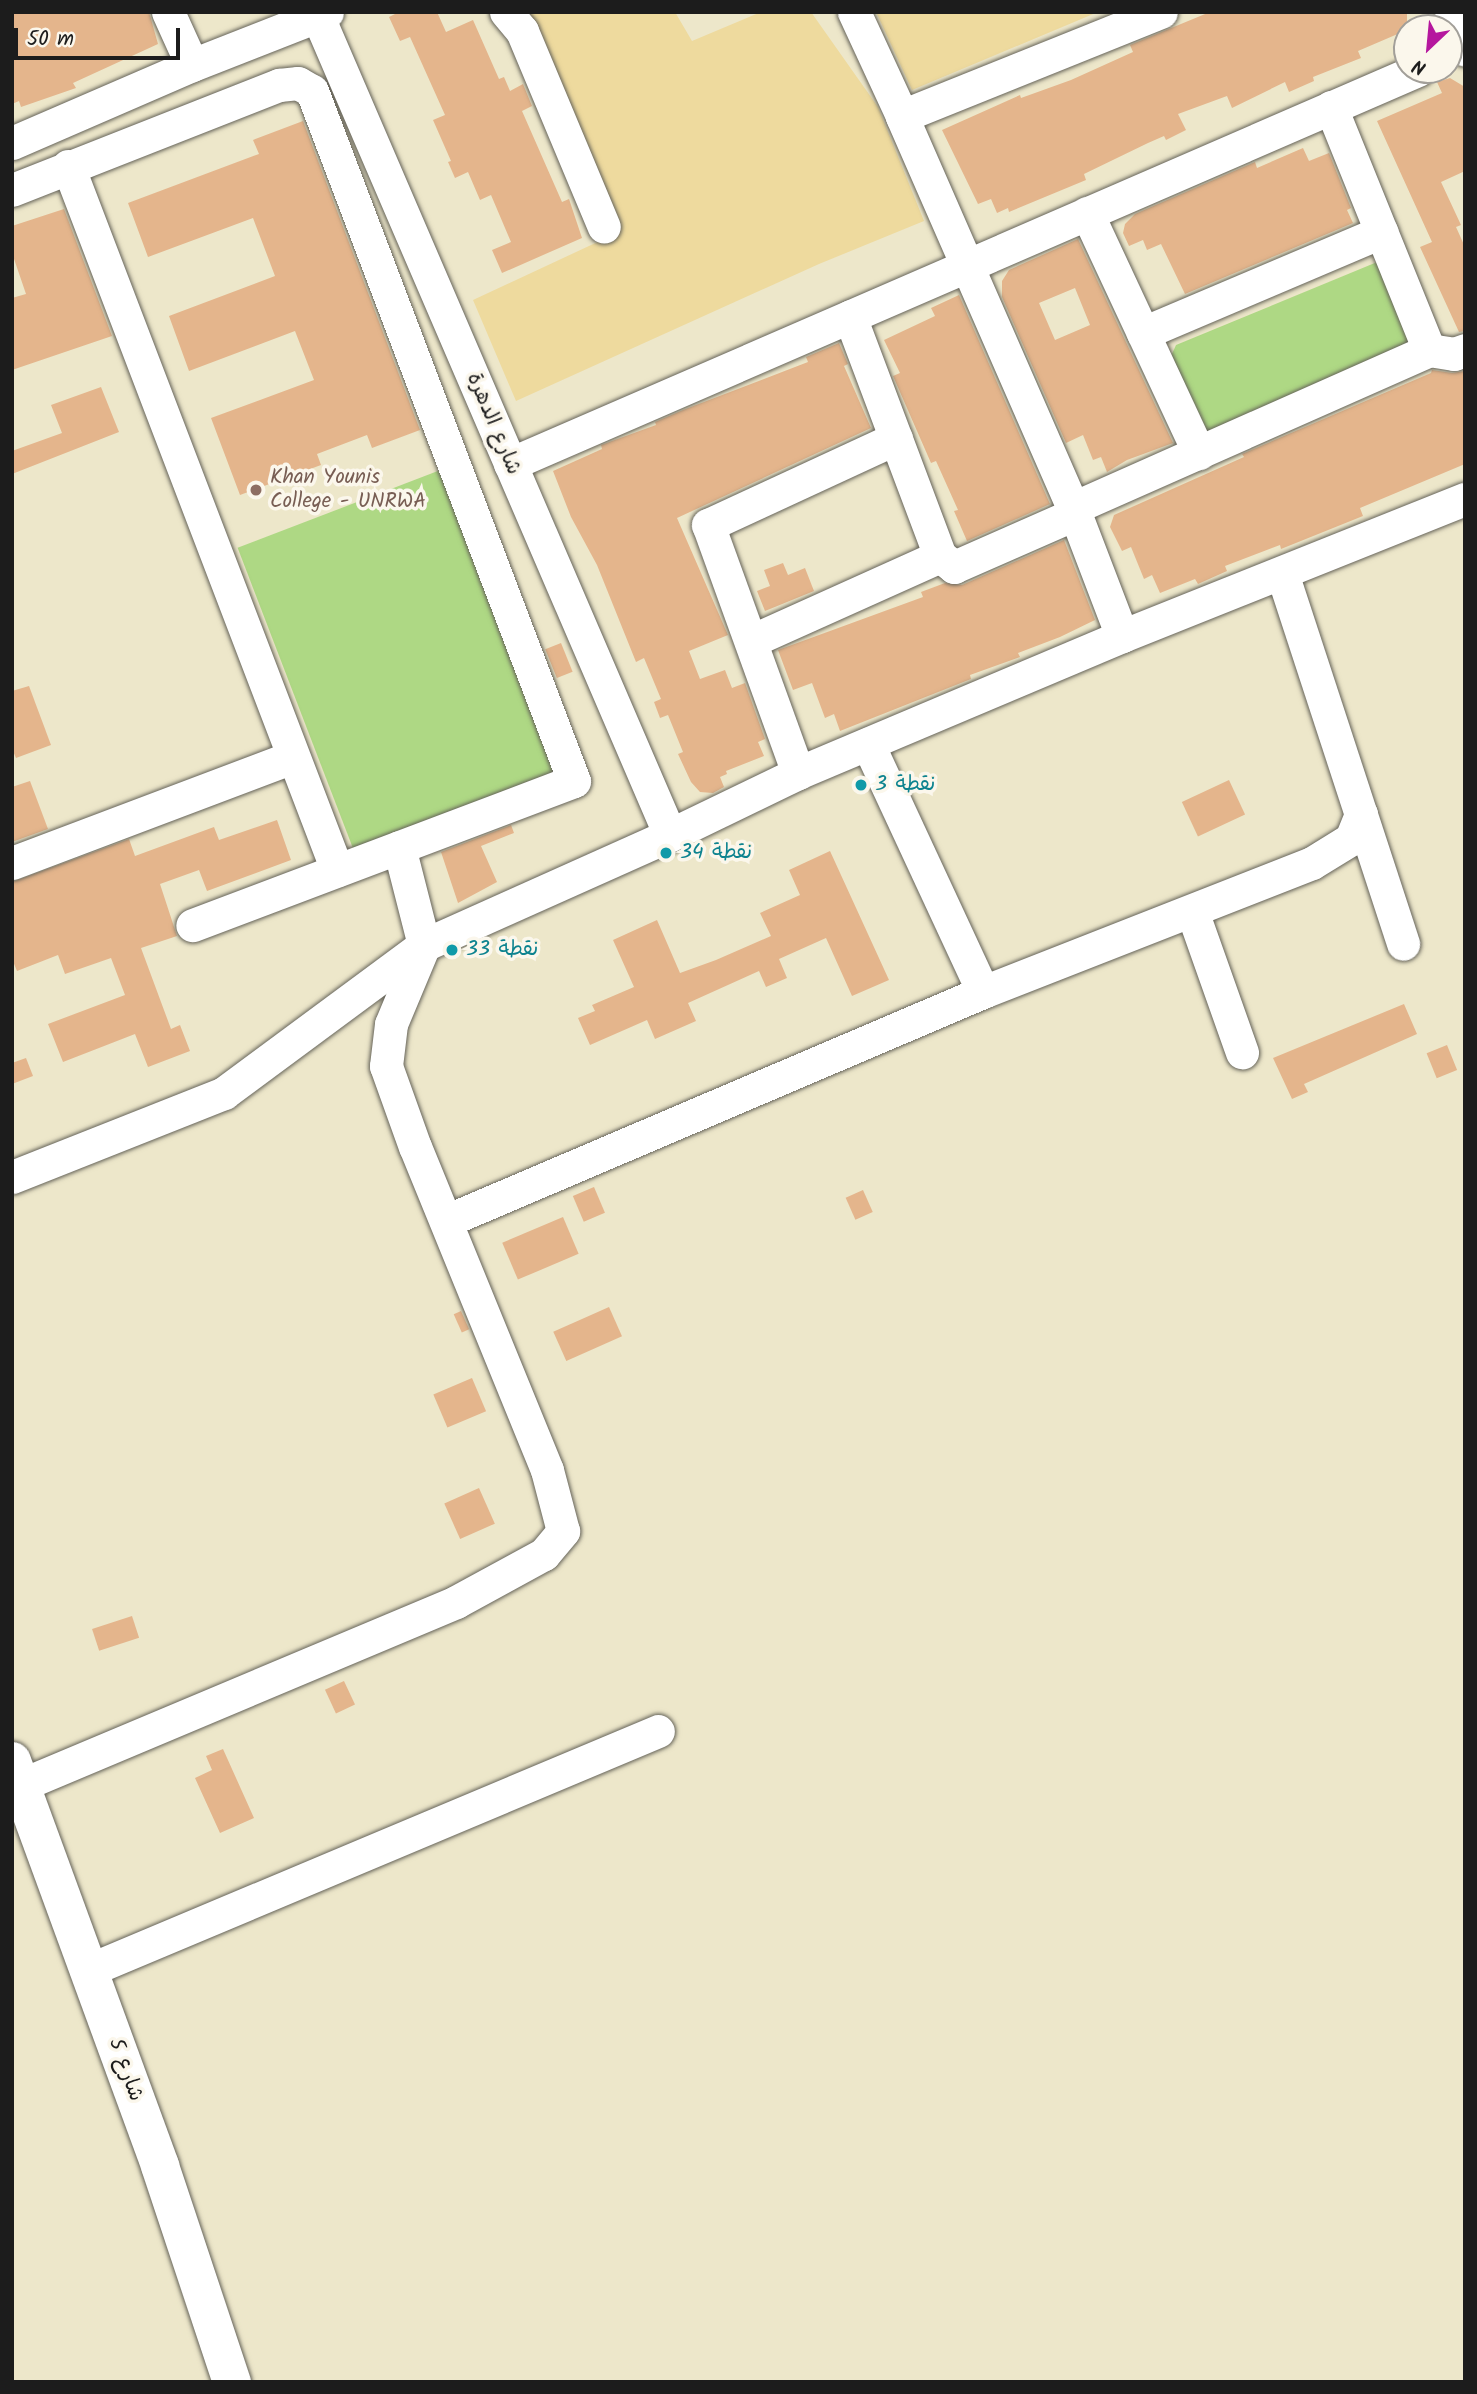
<!DOCTYPE html>
<meta charset="utf-8">
<style>
body{margin:0}
#map{position:relative;width:1477px;height:2394px;overflow:hidden;background:#ede7ca;font-family:Kalam,"Playpen Sans Arabic",sans-serif}
div>[style]{position:absolute}
[style*='--x']{left:calc(var(--x)*1px);top:calc(var(--y)*1px);width:calc(var(--w)*1px);rotate:calc(var(--a)*1deg)}
.green>*{inset:0;background:#aed884;transform-origin:0 0}
.sand>*{inset:0;background:#eeda9e}
.building>*{inset:0;background:#e4b58c;transform-origin:0 0}
.roads{filter:drop-shadow(0 0 2px #656359) drop-shadow(0 0 2px #656359)}
.minor>*{height:33px;margin:-16.5px;padding:0 16.5px;transform-origin:16.5px;border-radius:16.5px;background:#fff}
.major>*{height:38px;margin:-19px;padding:0 19px;transform-origin:19px;border-radius:19px;background:#fff}
.dots>*{width:19px;height:19px;translate:-50% -50%;box-sizing:border-box;border:4px solid #fbf7ec;border-radius:50%}
span{translate:-50% -50%;white-space:nowrap;text-align:center;line-height:1.15;-webkit-text-stroke:7px #fbf7ec;paint-order:stroke}
.street-label{font-size:21px;color:#1c1c1c}
.education-label{font-size:21px;color:#785e54}
.left{translate:0 -50%;text-align:left}
.culture-label{font-size:21px;color:#0d838f}
.frame{position:absolute;inset:0;border:14px solid #1c1c1c;pointer-events:none}
.north{position:absolute;left:1393px;top:14px;width:70px;height:70px;box-sizing:border-box;background:#fbf7ec;border:2px solid #a29f99;border-radius:50%;rotate:206deg;font-size:19px;font-weight:700;line-height:28px;text-align:center;color:#1c1c1c}
.north::after{content:'';display:block;margin:auto;width:24px;height:32px;background:#b5179e;clip-path:polygon(50% 0,100% 100%,50% 72%,0 100%)}
.scale{position:absolute;left:14px;top:28px;width:166px;height:32px;box-sizing:border-box;border:4px solid #1c1c1c;border-top:0;padding-left:9px;font-size:21px;line-height:24px;white-space:nowrap;color:#1c1c1c;-webkit-text-stroke:5px #fbf7ec;paint-order:stroke}
</style>
<div id="map">
<div class="green">
<div style="clip-path:polygon(1382px 260px,1420px 341px,1204px 436px,1168px 363px,1176px 345px)"></div>
<div style="left:443px;top:469px;width:324px;height:220px;rotate:69deg"></div>
</div>
<div class="sand">
<div style="clip-path:polygon(516px 12px,675px 12px,692px 41px,761px 12px,811px 12px,878px 107px,924px 221px,819px 264px,516px 401px,473px 300px,619px 232px)"></div>
<div style="clip-path:polygon(876px 12px,1098px 12px,912px 90px)"></div>
</div>
<div class="building">
<div style="clip-path:polygon(12px 12px,149px 12px,158px 44px,73px 83px,76px 88px,21px 107px,19px 101px,12px 104px)"></div>
<div style="clip-path:polygon(399px 12px,437px 12px,446px 32px,473px 20px,499px 79px,504px 77px,510px 91px,523px 84px,532px 106px,522px 111px,562px 202px,569px 199px,582px 238px,502px 273px,492px 250px,511px 242px,491px 195px,480px 200px,468px 172px,455px 178px,448px 162px,451px 161px,433px 120px,445px 115px,410px 37px,400px 41px,389px 17px)"></div>
<div style="clip-path:polygon(1210px 12px,1407px 12px,1407px 30px,1358px 51px,1361px 58px,1313px 77px,1314px 81px,1289px 92px,1285px 82px,1232px 108px,1227px 96px,1178px 114px,1186px 130px,1166px 140px,1164px 136px,1148px 143px,1084px 174px,1086px 180px,1009px 212px,1008px 208px,997px 213px,991px 199px,978px 204px,942px 130px,1020px 95px,1021px 98px,1071px 80px,1133px 52px,1130px 45px)"></div>
<div style="clip-path:polygon(1450px 78px,1465px 87px,1465px 171px,1441px 182px,1461px 225px,1456px 227px,1465px 247px,1465px 331px,1459px 332px,1420px 247px,1432px 242px,1377px 121px,1442px 93px,1437px 82px)"></div>
<div style="clip-path:polygon(303px 121px,420px 430px,372px 448px,367px 435px,317px 454px,321px 465px,240px 495px,211px 418px,314px 380px,295px 331px,189px 371px,169px 316px,275px 276px,253px 218px,148px 257px,128px 203px,259px 154px,253px 140px)"></div>
<div style="clip-path:polygon(1303px 148px,1309px 161px,1329px 153px,1351px 208px,1347px 210px,1353px 223px,1185px 294px,1161px 244px,1147px 250px,1143px 240px,1129px 246px,1123px 233px,1125px 224px,1135px 214px,1255px 162px,1257px 168px)"></div>
<div style="clip-path:polygon(64px 209px,112px 336px,12px 370px,12px 298px,26px 294px,12px 253px,12px 226px)"></div>
<div style="clip-path:polygon(evenodd,1078px 239px,1173px 443px,1127px 460px,1107px 472px,1101px 457px,1093px 460px,1083px 435px,1066px 443px,1002px 297px,1002px 281px,1009px 270px,1078px 239px,1075px 288px,1090px 325px,1055px 340px,1039px 303px,1075px 288px)"></div>
<div style="clip-path:polygon(959px 295px,1050px 504px,967px 541px,954px 511px,958px 510px,936px 461px,931px 463px,893px 376px,900px 373px,884px 340px,935px 316px,931px 308px)"></div>
<div style="clip-path:polygon(839px 343px,848px 364px,844px 366px,871px 428px,677px 518px,728px 635px,689px 651px,700px 679px,725px 670px,732px 688px,745px 683px,765px 739px,758px 742px,764px 756px,726px 771px,727px 774px,720px 777px,724px 787px,713px 793px,700px 792px,691px 782px,678px 754px,683px 752px,668px 715px,660px 718px,654px 702px,661px 699px,644px 658px,636px 662px,597px 565px,571px 517px,553px 471px,602px 449px,601px 445px,656px 425px,655px 422px,683px 410px,808px 362px,806px 357px)"></div>
<div style="clip-path:polygon(1432px 370px,1452px 373px,1465px 371px,1465px 464px,1360px 508px,1363px 516px,1281px 549px,1280px 545px,1225px 566px,1227px 571px,1198px 584px,1195px 579px,1160px 593px,1152px 575px,1144px 579px,1131px 547px,1122px 551px,1110px 527px,1114px 515px,1244px 457px,1242px 454px,1431px 373px)"></div>
<div style="clip-path:polygon(101px 387px,119px 432px,12px 474px,12px 451px,62px 433px,51px 405px)"></div>
<div style="clip-path:polygon(1064px 540px,1095px 620px,1060px 637px,1018px 653px,1020px 657px,970px 675px,971px 679px,840px 731px,834px 714px,825px 718px,812px 683px,793px 690px,778px 650px,923px 597px,921px 592px,945px 583px,962px 585px)"></div>
<div style="clip-path:polygon(783px 563px,788px 575px,805px 568px,814px 591px,765px 611px,757px 591px,770px 586px,764px 570px)"></div>
<div style="left:561px;top:643px;width:31px;height:17px;rotate:68deg"></div>
<div style="clip-path:polygon(29px 686px,51px 745px,16px 758px,12px 749px,12px 691px)"></div>
<div style="left:1229px;top:780px;width:38px;height:52px;rotate:65deg"></div>
<div style="clip-path:polygon(30px 781px,48px 829px,12px 842px,12px 787px)"></div>
<div style="clip-path:polygon(277px 820px,291px 860px,207px 891px,199px 870px,160px 884px,177px 936px,141px 948px,171px 1029px,180px 1025px,190px 1051px,148px 1067px,135px 1034px,63px 1062px,48px 1024px,125px 995px,111px 958px,65px 974px,58px 955px,17px 971px,12px 959px,12px 882px,129px 839px,135px 856px,214px 827px,219px 840px)"></div>
<div style="clip-path:polygon(511px 825px,514px 833px,481px 846px,497px 882px,458px 903px,441px 852px)"></div>
<div style="clip-path:polygon(830px 851px,889px 980px,852px 996px,826px 938px,779px 959px,787px 978px,766px 987px,759px 971px,688px 1003px,696px 1021px,655px 1039px,647px 1020px,590px 1045px,578px 1018px,595px 1011px,592px 1005px,634px 987px,613px 940px,657px 920px,680px 973px,716px 960px,771px 936px,760px 913px,800px 895px,789px 870px)"></div>
<div style="clip-path:polygon(1404px 1004px,1417px 1034px,1304px 1084px,1308px 1092px,1292px 1099px,1273px 1058px)"></div>
<div style="left:1447px;top:1045px;width:27px;height:22px;rotate:68deg"></div>
<div style="clip-path:polygon(26px 1058px,33px 1076px,12px 1084px,12px 1063px)"></div>
<div style="left:594px;top:1187px;width:28px;height:23px;rotate:67deg"></div>
<div style="left:863px;top:1190px;width:24px;height:19px;rotate:66deg"></div>
<div style="left:563px;top:1217px;width:40px;height:66px;rotate:67deg"></div>
<div style="left:609px;top:1307px;width:32px;height:61px;rotate:66deg"></div>
<div style="left:461px;top:1311px;width:20px;height:8px;rotate:66deg"></div>
<div style="left:472px;top:1378px;width:36px;height:42px;rotate:67deg"></div>
<div style="left:479px;top:1488px;width:39px;height:38px;rotate:66deg"></div>
<div style="left:132px;top:1616px;width:23px;height:42px;rotate:72deg"></div>
<div style="left:344px;top:1681px;width:26px;height:21px;rotate:65deg"></div>
<div style="clip-path:polygon(223px 1749px,254px 1818px,220px 1833px,195px 1778px,212px 1770px,206px 1756px)"></div>
</div>
<div class="roads">
<div class="minor">
<div style="--x:168;--y:12;--w:58;--a:65.6"></div>
<div style="--x:316;--y:12;--w:896;--a:66.73"></div>
<div style="--x:506;--y:12;--w:25;--a:50"></div>
<div style="--x:522;--y:31;--w:212;--a:67.3"></div>
<div style="--x:854;--y:12;--w:115;--a:65.2"></div>
<div style="--x:1451;--y:12;--w:40;--a:69.8"></div>
<div style="--x:12;--y:143;--w:196;--a:-23.4"></div>
<div style="--x:192;--y:65;--w:145;--a:-21.4"></div>
<div style="--x:68;--y:166;--w:754;--a:69.09"></div>
<div style="--x:12;--y:190;--w:287;--a:-21.5"></div>
<div style="--x:279;--y:85;--w:19;--a:-6"></div>
<div style="--x:298;--y:83;--w:16;--a:30"></div>
<div style="--x:312;--y:91;--w:738;--a:69.21"></div>
<div style="--x:574;--y:781;--w:408;--a:159.3"></div>
<div style="--x:1087;--y:213;--w:265;--a:65"></div>
<div style="--x:1143;--y:333;--w:259;--a:-23"></div>
<div style="--x:1429;--y:350;--w:25;--a:9"></div>
<div style="--x:1454;--y:354;--w:12;--a:-20"></div>
<div style="--x:510;--y:464;--w:990;--a:-23.46"></div>
<div style="--x:1073;--y:508;--w:389;--a:-23.9"></div>
<div style="--x:1429;--y:350;--w:262;--a:-112"></div>
<div style="--x:940;--y:556;--w:18;--a:38"></div>
<div style="--x:954;--y:567;--w:132;--a:-23.7"></div>
<div style="--x:1282;--y:573;--w:390;--a:71.9"></div>
<div style="--x:1122;--y:636;--w:137;--a:-110.9"></div>
<div style="--x:1073;--y:508;--w:428;--a:-113.6"></div>
<div style="--x:902;--y:116;--w:279;--a:-21.9"></div>
<div style="--x:751;--y:641;--w:207;--a:-24.2"></div>
<div style="--x:940;--y:556;--w:256;--a:-110.6"></div>
<div style="--x:868;--y:744;--w:273;--a:65.1"></div>
<div style="--x:983;--y:992;--w:353;--a:-21.4"></div>
<div style="--x:1312;--y:863;--w:46;--a:-31.6"></div>
<div style="--x:1351;--y:839;--w:27;--a:-68"></div>
<div style="--x:798;--y:773;--w:264;--a:-109.9"></div>
<div style="--x:708;--y:525;--w:207;--a:-24.8"></div>
<div style="--x:12;--y:863;--w:300;--a:-20.7"></div>
<div style="--x:1192;--y:911;--w:150;--a:70.5"></div>
<div style="--x:12;--y:1177;--w:228;--a:-21.6"></div>
<div style="--x:224;--y:1093;--w:249;--a:-36.5"></div>
<div style="--x:424;--y:945;--w:269;--a:-24.1"></div>
<div style="--x:670;--y:835;--w:142;--a:-25.8"></div>
<div style="--x:798;--y:773;--w:352;--a:-22.9"></div>
<div style="--x:1122;--y:636;--w:369;--a:-21.8"></div>
<div style="--x:446;--y:1221;--w:584;--a:-23.1"></div>
<div style="--x:21;--y:1785;--w:472;--a:-22.8"></div>
<div style="--x:456;--y:1602;--w:100;--a:-28.6"></div>
<div style="--x:544;--y:1554;--w:30;--a:-50"></div>
<div style="--x:563;--y:1531;--w:63;--a:-104.7"></div>
<div style="--x:547;--y:1470;--w:349;--a:-112.2"></div>
<div style="--x:415;--y:1147;--w:86;--a:-109.7"></div>
<div style="--x:386;--y:1066;--w:42;--a:-83.2"></div>
<div style="--x:391;--y:1024;--w:86;--a:-67.3"></div>
<div style="--x:424;--y:945;--w:101;--a:-104.3"></div>
<div style="--x:89;--y:1970;--w:617;--a:-22.78"></div>
</div>
<div class="major">
<div style="--x:12;--y:1761;--w:431;--a:69.9"></div>
<div style="--x:160;--y:2166;--w:228;--a:71.6"></div>
</div>
</div>
<div class="dots">
<div style="left:256px;top:490px;background:#8d6e63"></div>
<div style="left:861px;top:785px;background:#0f9aa8"></div>
<div style="left:666px;top:853px;background:#0f9aa8"></div>
<div style="left:452px;top:950px;background:#0f9aa8"></div>
</div>
<div class="street-label">
<span style="left:493px;top:424px;rotate:67deg">شارع الدهرة</span>
<span style="left:125px;top:2070px;rotate:70deg">شارع 5</span>
</div>
<div class="education-label">
<span class="left" style="left:270px;top:490px">Khan Younis<br>College - UNRWA</span>
</div>
<div class="culture-label">
<span class="left" style="left:875px;top:785px">نقطة 3</span>
<span class="left" style="left:680px;top:853px">نقطة 34</span>
<span class="left" style="left:466px;top:950px">نقطة 33</span>
</div>
<div class="frame"></div>
<div class="north">N</div>
<div class="scale">50 m</div>
</div>
